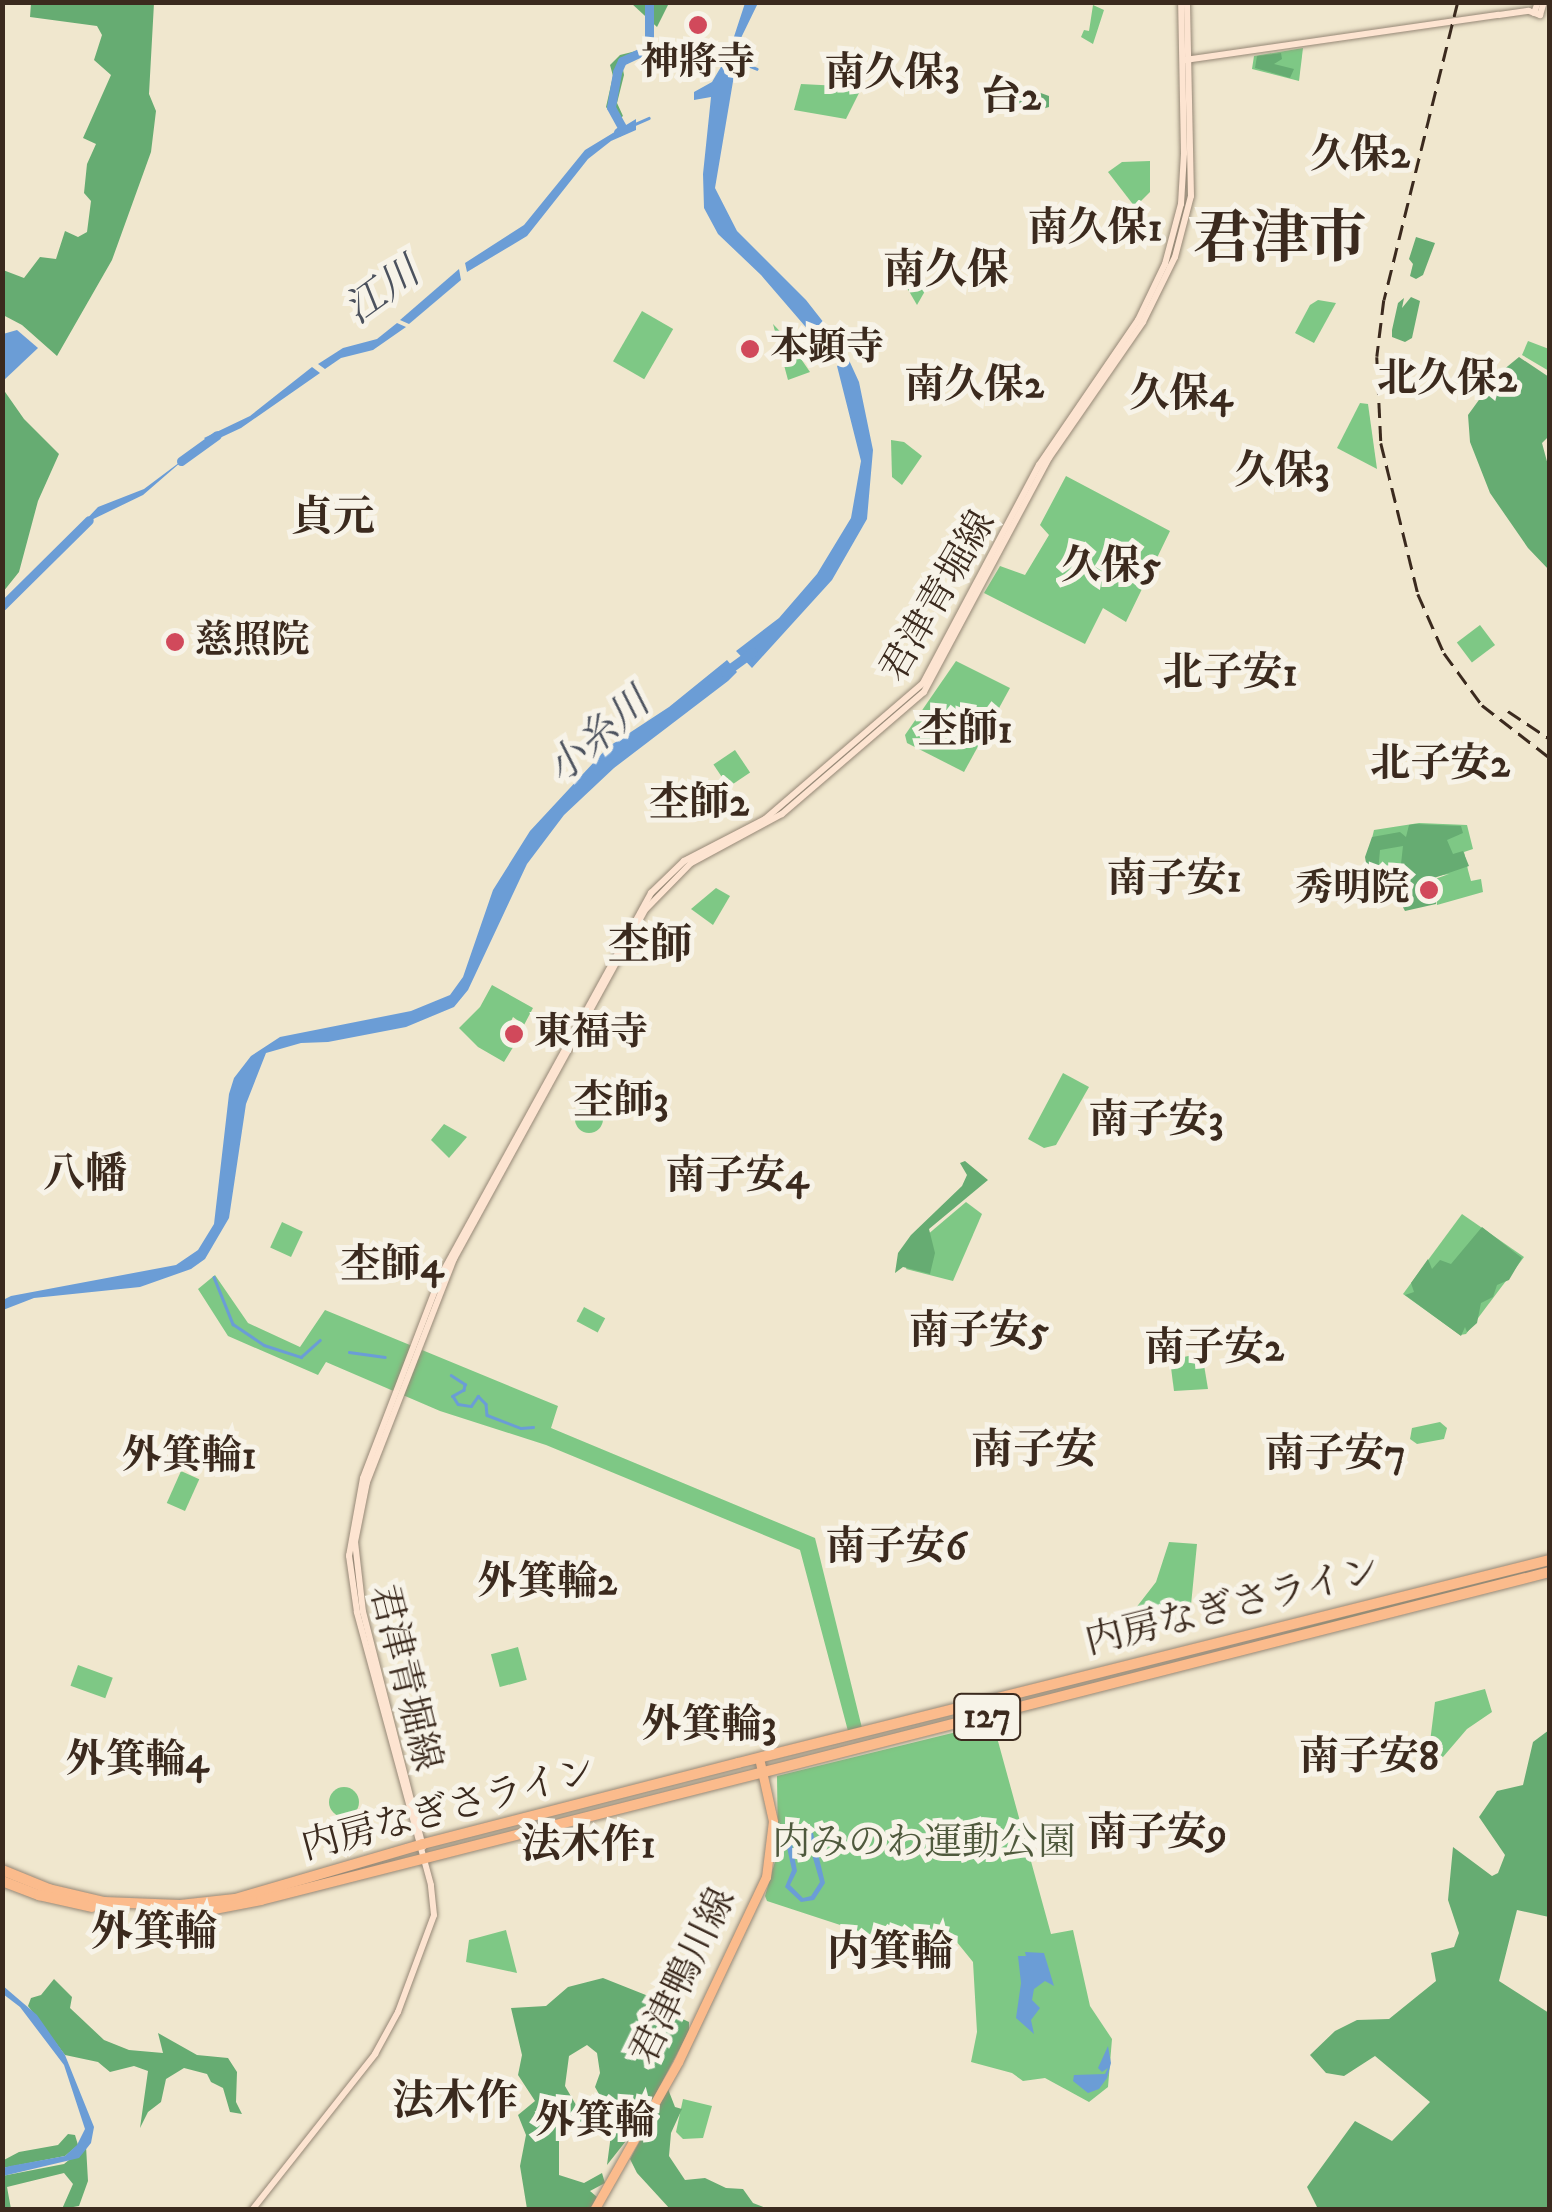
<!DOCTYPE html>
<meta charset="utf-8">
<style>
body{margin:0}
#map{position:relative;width:1552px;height:2212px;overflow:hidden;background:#f0e7ce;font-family:"IM FELL DW Pica","Noto Serif JP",serif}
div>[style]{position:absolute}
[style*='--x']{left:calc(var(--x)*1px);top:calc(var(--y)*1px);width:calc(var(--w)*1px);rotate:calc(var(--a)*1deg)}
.green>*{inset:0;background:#7ec885;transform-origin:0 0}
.round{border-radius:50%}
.forest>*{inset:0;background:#66ac72}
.water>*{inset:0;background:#6b9dd6}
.stream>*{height:2.5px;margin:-1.25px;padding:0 1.25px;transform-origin:1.25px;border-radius:1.25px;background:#6b9dd6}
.river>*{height:9px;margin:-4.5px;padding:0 4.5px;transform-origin:4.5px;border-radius:4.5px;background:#6b9dd6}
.roads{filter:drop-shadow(0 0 2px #968876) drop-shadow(0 0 2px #968876)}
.secondary>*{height:6px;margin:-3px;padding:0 3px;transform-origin:3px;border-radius:3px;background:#fde4d1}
.primary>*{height:9px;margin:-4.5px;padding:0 4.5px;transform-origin:4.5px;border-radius:4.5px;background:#fbbb8c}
.highway>*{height:10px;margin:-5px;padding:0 5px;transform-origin:5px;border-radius:5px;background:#fbbb8c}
.rail>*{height:2.5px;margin-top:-1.25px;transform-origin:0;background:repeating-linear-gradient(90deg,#3b2a1e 0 15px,transparent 0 23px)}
.dots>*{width:28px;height:28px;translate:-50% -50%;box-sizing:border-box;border:5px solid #f7f3e8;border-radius:50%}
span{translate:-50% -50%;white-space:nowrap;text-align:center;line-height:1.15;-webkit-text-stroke:10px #f7f3e8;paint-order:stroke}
.shield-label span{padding:2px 8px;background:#f7f3e8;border:2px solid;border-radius:8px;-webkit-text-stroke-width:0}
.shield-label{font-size:35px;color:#3b2a1e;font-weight:700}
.poi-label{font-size:38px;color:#3b2a1e;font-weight:700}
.left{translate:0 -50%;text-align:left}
.right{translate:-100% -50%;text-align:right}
.street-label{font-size:38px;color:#3b2a1e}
.park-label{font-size:38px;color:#4f593d}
.neighbourhood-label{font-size:40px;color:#3b2a1e;font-weight:700}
.water-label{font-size:40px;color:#4c525e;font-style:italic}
.quarter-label{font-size:42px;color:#3b2a1e;font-weight:700}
.town-label{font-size:58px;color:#3b2a1e;font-weight:700}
.frame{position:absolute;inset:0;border:5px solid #3b2a1e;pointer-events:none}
</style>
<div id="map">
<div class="green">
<div style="clip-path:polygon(1093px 5px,1104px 10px,1093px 44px,1081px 37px,1084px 30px,1089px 31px)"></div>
<div style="clip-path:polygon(1303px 48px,1299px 81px,1252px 69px,1254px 56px)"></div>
<div style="clip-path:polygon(801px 84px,860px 87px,861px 89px,846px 119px,794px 110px)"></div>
<div style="clip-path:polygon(1150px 161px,1150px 192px,1135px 207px,1108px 172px,1122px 162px)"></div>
<div style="clip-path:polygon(902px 265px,929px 284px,917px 305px,899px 274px)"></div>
<div style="clip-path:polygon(1318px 300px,1336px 303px,1314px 343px,1295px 333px,1310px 305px)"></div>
<div style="left:642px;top:311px;width:36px;height:58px;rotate:30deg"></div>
<div style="clip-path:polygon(773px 324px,788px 340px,810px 372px,788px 380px)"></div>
<div style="clip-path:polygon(1528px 341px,1549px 349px,1549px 371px,1522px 355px)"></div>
<div style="clip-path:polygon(1360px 403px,1368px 404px,1377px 469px,1337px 448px)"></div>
<div style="clip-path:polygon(891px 440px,904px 442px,922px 456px,902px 485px,892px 477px)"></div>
<div style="clip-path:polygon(1066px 476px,1170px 531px,1126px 622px,1103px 608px,1085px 644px,984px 593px,1000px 566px,1025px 575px,1049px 535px,1040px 525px)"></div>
<div style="left:1480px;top:625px;width:25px;height:29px;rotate:53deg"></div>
<div style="clip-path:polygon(956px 661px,1010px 688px,964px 772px,907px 743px,905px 735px)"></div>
<div style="left:735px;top:750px;width:27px;height:26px;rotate:56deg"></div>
<div style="clip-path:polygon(1419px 823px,1467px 825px,1473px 849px,1464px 852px,1468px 870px,1471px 881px,1481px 879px,1483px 892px,1437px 905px,1435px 879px,1449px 874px,1387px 885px,1366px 863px,1374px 830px)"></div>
<div style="clip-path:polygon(716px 888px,730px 896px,713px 925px,691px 909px)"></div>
<div style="clip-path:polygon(492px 985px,533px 1008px,524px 1025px,513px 1017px,503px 1038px,515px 1044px,504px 1062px,478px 1047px,459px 1028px,480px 1007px)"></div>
<div style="clip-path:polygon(1063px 1073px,1089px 1087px,1056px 1145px,1044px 1148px,1028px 1139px)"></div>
<div class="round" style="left:575px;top:1105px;width:28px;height:28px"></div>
<div style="clip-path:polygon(444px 1124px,467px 1137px,449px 1158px,431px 1140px)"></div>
<div style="clip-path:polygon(966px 1202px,982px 1214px,953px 1281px,906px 1269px,920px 1241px)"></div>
<div style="clip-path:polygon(1462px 1214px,1524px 1257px,1466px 1334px,1460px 1335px,1403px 1294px)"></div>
<div style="left:282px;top:1222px;width:23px;height:28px;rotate:25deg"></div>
<div style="clip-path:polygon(215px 1275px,248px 1323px,300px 1347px,325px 1310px,558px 1406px,551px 1428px,815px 1538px,862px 1728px,848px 1731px,800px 1550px,546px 1445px,440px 1411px,326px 1362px,318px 1375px,228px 1336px,198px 1289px)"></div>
<div style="left:584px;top:1307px;width:24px;height:16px;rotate:28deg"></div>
<div style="clip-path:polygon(1202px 1353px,1208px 1389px,1174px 1391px,1170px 1360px)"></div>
<div style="clip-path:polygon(1440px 1422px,1447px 1428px,1444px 1439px,1417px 1444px,1410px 1439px,1412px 1428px)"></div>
<div style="left:181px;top:1471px;width:20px;height:35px;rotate:24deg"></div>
<div style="clip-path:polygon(1169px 1542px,1197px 1544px,1191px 1605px,1136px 1621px,1132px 1613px,1156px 1582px)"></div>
<div style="clip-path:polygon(1532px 1571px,1354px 1619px,1281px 1634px,1485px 1578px)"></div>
<div style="left:518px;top:1647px;width:34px;height:28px;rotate:75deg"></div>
<div style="left:78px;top:1665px;width:37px;height:22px;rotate:20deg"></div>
<div style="clip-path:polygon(1485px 1689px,1492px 1712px,1467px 1729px,1443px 1757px,1434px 1754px,1429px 1750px,1435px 1702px)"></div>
<div style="clip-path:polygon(993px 1723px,1051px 1934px,1073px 1930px,1090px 2006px,1112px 2039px,1108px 2087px,1089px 2102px,1045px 2078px,1023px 2081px,1012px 2073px,971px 2062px,977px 2032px,973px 1962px,956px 1941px,923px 1945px,889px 1941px,767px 1901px,765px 1896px,778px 1851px,777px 1776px)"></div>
<div class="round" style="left:329px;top:1787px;width:30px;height:30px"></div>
<div style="clip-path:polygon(506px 1930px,517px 1973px,466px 1962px,469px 1940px)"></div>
<div style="clip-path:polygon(683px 2099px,712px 2106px,703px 2138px,683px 2139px,676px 2132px)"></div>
</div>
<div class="forest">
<div style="clip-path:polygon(31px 3px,154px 3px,149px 94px,156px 111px,151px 152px,112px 260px,57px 356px,22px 325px,3px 315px,3px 270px,24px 278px,40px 257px,56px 259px,65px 231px,78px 237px,87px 232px,91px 201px,84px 193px,87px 164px,96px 144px,83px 138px,111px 75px,94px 60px,102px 35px,97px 26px,30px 17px)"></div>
<div style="clip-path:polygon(631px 3px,669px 3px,657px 27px)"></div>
<div style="clip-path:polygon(640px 50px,622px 64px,624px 75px,617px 103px,623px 116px,617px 121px,606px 107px,613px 76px,610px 65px,620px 55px)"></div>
<div style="clip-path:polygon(1281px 53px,1282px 59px,1274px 64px,1294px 69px,1290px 78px,1255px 68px,1257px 56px)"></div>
<div style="clip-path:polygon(1027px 88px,1049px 96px,1049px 107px,1026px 114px,1018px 103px)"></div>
<div style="clip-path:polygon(1416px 237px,1435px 243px,1423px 275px,1416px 279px,1410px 276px,1413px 264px,1409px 259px)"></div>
<div style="clip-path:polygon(1411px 297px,1420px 301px,1412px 338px,1405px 342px,1392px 337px,1392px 330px,1398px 303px,1404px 298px,1402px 308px)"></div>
<div style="clip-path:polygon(1519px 357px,1549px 377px,1549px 436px,1542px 443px,1549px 469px,1549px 570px,1528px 548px,1490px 493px,1470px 442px,1468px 415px,1497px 375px)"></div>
<div style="clip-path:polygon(3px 389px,24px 419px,59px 454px,38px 501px,19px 572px,3px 592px)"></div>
<div style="clip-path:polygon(1415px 824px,1461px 826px,1463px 833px,1447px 840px,1453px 854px,1463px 851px,1469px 866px,1434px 878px,1436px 904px,1405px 911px,1393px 889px,1397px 886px,1389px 885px,1379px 876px,1401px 864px,1403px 846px,1380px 850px,1378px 872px,1366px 863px,1365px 857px,1372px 837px,1400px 832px,1406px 837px,1409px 825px)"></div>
<div style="clip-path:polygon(965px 1161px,988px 1180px,929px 1229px,935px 1253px,930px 1274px,903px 1267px,895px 1273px,898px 1253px,911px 1235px,962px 1186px,967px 1175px,960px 1163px)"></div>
<div style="clip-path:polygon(1482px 1227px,1522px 1258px,1509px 1280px,1497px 1285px,1493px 1297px,1481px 1303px,1477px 1323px,1467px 1332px,1465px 1327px,1461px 1336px,1405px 1295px,1414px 1292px,1411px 1283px,1428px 1259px,1432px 1269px,1440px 1260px,1451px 1264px)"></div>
<div style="clip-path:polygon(1549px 1730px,1549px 1917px,1517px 1910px,1499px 1981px,1549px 2013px,1549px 2209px,1318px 2209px,1307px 2187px,1355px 2121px,1392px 2141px,1430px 2102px,1375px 2056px,1344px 2076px,1326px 2073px,1310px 2055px,1335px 2031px,1357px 2020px,1389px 2019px,1436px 1981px,1431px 1953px,1454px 1947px,1459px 1933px,1448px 1900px,1453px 1847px,1492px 1876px,1498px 1873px,1505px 1855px,1479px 1817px,1497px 1791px,1523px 1785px,1533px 1742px)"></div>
<div style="clip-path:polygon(603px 1978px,671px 2005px,670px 2013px,689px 2022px,689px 2031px,641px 2122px,607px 2165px,613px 2119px,595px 2087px,600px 2073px,597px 2053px,587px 2045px,569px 2056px,565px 2086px,576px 2105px,592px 2113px,584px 2129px,559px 2118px,559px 2175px,584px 2183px,602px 2173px,605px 2183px,590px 2191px,597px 2197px,590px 2209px,527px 2209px,520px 2166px,526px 2135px,518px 2115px,535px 2101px,518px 2075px,522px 2055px,511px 2008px,546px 2006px,568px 1987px)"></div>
<div style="clip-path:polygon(54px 1979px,72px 1997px,70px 2008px,104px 2040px,129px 2050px,163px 2053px,158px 2033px,197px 2055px,228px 2058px,237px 2072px,236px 2102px,242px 2114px,230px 2112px,223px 2088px,211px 2082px,207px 2074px,184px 2068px,166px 2079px,161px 2102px,148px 2112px,140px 2128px,148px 2071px,134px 2066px,110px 2072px,98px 2062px,65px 2055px,28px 2006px,31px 1998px,41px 1995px)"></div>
<div style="clip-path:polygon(668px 2089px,675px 2107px,682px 2109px,671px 2133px,669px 2156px,685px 2180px,705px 2178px,726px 2188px,743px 2189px,753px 2203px,769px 2209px,670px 2209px,637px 2173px,630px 2159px)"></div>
<div style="clip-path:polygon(68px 2134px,75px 2135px,78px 2145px,65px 2156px,3px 2168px,2px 2161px,19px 2152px,58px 2145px)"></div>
<div style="clip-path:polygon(86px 2146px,88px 2181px,79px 2206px,62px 2209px,73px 2184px,64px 2173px,7px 2187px,11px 2209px,3px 2209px,2px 2176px,64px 2164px)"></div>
</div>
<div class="water">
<div style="clip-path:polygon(745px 3px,758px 3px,740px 40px,715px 188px,737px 231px,806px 300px,835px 337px,845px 354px,835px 361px,761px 275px,718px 234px,704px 208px,703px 174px,711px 97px,694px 100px,694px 92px,712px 82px,728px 55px)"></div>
<div style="clip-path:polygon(636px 119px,636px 130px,611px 141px,588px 159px,527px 236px,467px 272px,465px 263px,524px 225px,585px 150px)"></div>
<div style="clip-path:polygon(459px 269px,461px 280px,409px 324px,400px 320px)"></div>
<div style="clip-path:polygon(397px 323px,406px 327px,373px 350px,341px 358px,325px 369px,318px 364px,343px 348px,377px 339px)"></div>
<div style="clip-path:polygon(17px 330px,38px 348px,3px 381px,3px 334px)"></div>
<div style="clip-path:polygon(848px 358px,859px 382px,873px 450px,867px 519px,832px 580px,752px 668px,736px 651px,779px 618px,817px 574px,851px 518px,861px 461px,837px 366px)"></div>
<div style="clip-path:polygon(312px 367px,320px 373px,241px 428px,209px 443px,204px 438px,250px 416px)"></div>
<div style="clip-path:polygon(188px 456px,143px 495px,81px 525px,98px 507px,144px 489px)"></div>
<div style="clip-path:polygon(727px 660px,737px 672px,728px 681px,614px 768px,564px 815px,527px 864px,468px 990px,454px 1007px,406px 1027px,328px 1042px,301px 1043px,266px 1053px,246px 1104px,229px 1218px,205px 1259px,191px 1269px,140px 1287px,34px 1298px,3px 1310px,3px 1300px,11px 1296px,176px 1265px,198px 1250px,214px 1224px,229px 1094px,234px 1078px,251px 1056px,280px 1037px,411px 1011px,450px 995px,463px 977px,493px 890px,530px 831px,608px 747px,669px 707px)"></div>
<div style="clip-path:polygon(evenodd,807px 1828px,813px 1833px,825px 1883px,814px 1900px,801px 1902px,785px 1887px,792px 1870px,786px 1843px,794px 1831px,807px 1828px,806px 1834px,820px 1882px,811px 1896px,803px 1898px,790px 1885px,797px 1871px,792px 1844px,797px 1836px,806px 1834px)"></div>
<div style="clip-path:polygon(1025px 1952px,1044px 1953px,1054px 1986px,1045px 1981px,1034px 1989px,1032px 2000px,1040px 2008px,1031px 2020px,1034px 2034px,1016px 2018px,1021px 1983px,1018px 1956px,1026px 1956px)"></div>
<div style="clip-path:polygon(2px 1985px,37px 2015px,65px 2055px,94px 2127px,91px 2143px,79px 2158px,3px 2176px,3px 2168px,10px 2166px,65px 2156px,77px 2145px,85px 2129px,64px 2065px,20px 2007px,3px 1994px)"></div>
<div style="clip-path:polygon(1108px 2046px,1111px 2063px,1107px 2078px,1099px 2089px,1088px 2093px,1073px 2081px,1074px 2075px,1105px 2074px,1108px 2068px,1102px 2072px,1098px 2068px)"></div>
</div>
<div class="stream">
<div style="--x:740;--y:62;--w:18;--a:22"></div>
<div style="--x:633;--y:125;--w:17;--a:-24"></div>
<div style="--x:214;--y:1277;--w:51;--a:68"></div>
<div style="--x:233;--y:1324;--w:37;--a:34"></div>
<div style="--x:264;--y:1345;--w:39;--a:18"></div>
<div style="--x:301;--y:1357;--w:25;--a:-42"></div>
<div style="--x:349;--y:1352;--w:36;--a:8"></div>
<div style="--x:451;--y:1375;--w:17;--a:33"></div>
<div style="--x:465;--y:1384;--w:6;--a:99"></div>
<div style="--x:464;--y:1390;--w:13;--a:151"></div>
<div style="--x:453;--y:1396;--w:9;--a:58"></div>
<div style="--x:458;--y:1404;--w:13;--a:9"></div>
<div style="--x:471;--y:1406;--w:12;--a:-55"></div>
<div style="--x:478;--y:1396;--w:11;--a:45"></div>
<div style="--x:486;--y:1404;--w:11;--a:85"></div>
<div style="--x:487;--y:1415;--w:36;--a:21"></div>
<div style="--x:521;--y:1428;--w:12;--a:-5"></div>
</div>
<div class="river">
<div style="--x:618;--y:132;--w:6;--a:-31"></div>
<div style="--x:623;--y:129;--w:25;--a:-119"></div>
<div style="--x:611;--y:107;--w:36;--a:-80"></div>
<div style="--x:617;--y:72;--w:12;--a:-66"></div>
<div style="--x:622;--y:61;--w:23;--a:-25"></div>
<div style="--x:643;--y:51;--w:12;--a:-59"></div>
<div style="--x:649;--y:41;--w:39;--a:-90"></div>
<div style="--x:181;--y:461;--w:44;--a:-35.8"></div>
<div style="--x:2;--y:606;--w:122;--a:-44.7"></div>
<div style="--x:725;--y:672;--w:34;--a:-36"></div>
</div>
<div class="roads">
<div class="secondary">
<div style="--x:1534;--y:13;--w:12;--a:-70"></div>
<div style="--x:1185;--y:60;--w:317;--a:-8.2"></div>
<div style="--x:1499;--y:15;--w:30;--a:-8"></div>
<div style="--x:1529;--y:11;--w:12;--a:20"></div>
<div style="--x:1540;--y:15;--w:14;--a:-73"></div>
<div style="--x:423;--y:1847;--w:243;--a:-104.3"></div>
<div style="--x:363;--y:1612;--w:70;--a:-96.5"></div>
<div style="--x:355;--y:1542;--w:61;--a:-78.7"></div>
<div style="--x:367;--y:1482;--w:239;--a:-68.7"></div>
<div style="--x:454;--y:1259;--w:399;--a:-61.3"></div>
<div style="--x:646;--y:909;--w:64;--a:-45.6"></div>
<div style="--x:691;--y:863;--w:103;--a:-28.3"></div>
<div style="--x:782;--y:814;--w:187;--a:-40.7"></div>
<div style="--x:924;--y:692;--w:265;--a:-61.9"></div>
<div style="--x:1049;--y:458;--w:165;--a:-55.3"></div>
<div style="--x:1143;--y:322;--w:72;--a:-63.8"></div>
<div style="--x:1175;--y:257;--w:63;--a:-75.3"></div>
<div style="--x:1191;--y:196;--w:194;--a:-91.2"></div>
<div style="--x:252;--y:2210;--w:199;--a:-51.7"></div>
<div style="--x:375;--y:2054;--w:48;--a:-61.3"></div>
<div style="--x:398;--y:2012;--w:103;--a:-69.6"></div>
<div style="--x:434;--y:1915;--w:30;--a:-96"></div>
<div style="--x:431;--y:1885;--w:283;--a:-105.2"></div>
<div style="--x:357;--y:1612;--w:57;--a:-98.1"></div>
<div style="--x:349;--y:1556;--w:79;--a:-79.8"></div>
<div style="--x:363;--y:1478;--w:217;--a:-69"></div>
<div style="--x:441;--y:1275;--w:436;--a:-61.2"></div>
<div style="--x:651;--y:893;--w:46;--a:-44.1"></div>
<div style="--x:684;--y:861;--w:91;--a:-27.4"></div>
<div style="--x:765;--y:819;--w:208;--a:-40.7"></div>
<div style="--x:923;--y:683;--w:247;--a:-62"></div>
<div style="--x:1039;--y:465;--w:176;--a:-55.7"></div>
<div style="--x:1138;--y:320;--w:62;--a:-64.3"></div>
<div style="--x:1165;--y:264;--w:62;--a:-75.1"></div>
<div style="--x:1181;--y:204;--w:51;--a:-86.6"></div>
<div style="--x:1184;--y:153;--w:151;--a:-91.1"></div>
</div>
<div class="primary">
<div style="--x:594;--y:2210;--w:170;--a:-60.4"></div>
<div style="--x:678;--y:2062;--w:205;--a:-64.6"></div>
<div style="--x:766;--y:1877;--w:56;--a:-82.9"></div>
<div style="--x:773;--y:1821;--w:65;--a:-102.5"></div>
</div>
<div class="highway">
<div style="--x:2;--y:1870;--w:51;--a:22"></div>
<div style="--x:49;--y:1889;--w:57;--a:13.3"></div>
<div style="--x:104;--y:1902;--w:76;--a:2.3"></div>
<div style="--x:180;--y:1905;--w:55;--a:-6.2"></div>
<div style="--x:235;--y:1899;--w:196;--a:-16.3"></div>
<div style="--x:423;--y:1844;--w:325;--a:-14.4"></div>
<div style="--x:738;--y:1763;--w:837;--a:-14.04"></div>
<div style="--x:2;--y:1881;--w:40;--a:21"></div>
<div style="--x:39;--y:1895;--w:54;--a:12.8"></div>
<div style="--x:154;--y:1912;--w:55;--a:-2.1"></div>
<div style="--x:209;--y:1910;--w:53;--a:-10.9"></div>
<div style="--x:261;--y:1900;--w:1330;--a:-14.28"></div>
</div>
</div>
<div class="rail">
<div style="--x:1458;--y:2;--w:307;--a:103.9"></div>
<div style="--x:1384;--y:300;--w:57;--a:97"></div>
<div style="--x:1377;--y:357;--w:86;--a:87.3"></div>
<div style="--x:1381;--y:443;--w:155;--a:76.2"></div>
<div style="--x:1418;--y:594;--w:64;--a:66.2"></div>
<div style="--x:1444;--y:653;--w:64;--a:53.8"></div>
<div style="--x:1482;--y:705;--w:86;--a:37.9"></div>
<div style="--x:1508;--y:711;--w:50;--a:33.7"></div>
</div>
<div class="dots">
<div style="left:698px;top:25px;background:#d1495b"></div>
<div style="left:750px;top:349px;background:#d1495b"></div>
<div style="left:175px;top:642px;background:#d1495b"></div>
<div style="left:1429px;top:890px;background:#d1495b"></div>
<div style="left:514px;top:1034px;background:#d1495b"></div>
</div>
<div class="shield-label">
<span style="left:987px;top:1717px">127</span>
</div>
<div class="poi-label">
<span style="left:698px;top:64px">神將寺</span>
<span class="left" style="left:770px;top:349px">本顕寺</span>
<span class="left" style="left:195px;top:642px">慈照院</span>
<span class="right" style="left:1409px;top:890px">秀明院</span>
<span class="left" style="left:534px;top:1034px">東福寺</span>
</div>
<div class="street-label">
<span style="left:939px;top:597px;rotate:-60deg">君津青堀線</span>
<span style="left:1233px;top:1607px;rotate:-14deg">内房なぎさライン</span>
<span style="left:404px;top:1678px;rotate:76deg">君津青堀線</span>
<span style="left:449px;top:1810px;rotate:-15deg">内房なぎさライン</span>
<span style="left:684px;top:1977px;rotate:-64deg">君津鴨川線</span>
</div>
<div class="park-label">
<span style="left:924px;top:1844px">内みのわ運動公園</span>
</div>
<div class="neighbourhood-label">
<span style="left:892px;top:74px">南久保3</span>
<span style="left:1011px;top:98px">台2</span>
<span style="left:1360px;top:156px">久保2</span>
<span style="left:1095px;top:229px">南久保1</span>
<span style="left:1447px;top:380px">北久保2</span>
<span style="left:974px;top:386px">南久保2</span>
<span style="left:1181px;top:395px">久保4</span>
<span style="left:1282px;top:472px">久保3</span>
<span style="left:1111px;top:567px">久保5</span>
<span style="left:1230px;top:674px">北子安1</span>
<span style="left:965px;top:731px">杢師1</span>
<span style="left:1440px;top:765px">北子安2</span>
<span style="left:699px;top:804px">杢師2</span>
<span style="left:1174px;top:880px">南子安1</span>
<span style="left:621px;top:1102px">杢師3</span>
<span style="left:1156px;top:1121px">南子安3</span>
<span style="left:737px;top:1177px">南子安4</span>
<span style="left:392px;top:1266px">杢師4</span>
<span style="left:979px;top:1332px">南子安5</span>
<span style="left:1214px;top:1349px">南子安2</span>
<span style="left:1335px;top:1455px">南子安7</span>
<span style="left:189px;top:1457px">外箕輪1</span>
<span style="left:896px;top:1548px">南子安6</span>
<span style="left:547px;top:1583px">外箕輪2</span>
<span style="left:709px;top:1726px">外箕輪3</span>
<span style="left:1369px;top:1758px">南子安8</span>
<span style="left:137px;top:1761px">外箕輪4</span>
<span style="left:1157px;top:1834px">南子安9</span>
<span style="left:588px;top:1846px">法木作1</span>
<span style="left:595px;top:2122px">外箕輪</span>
</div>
<div class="water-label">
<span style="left:383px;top:292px;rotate:-36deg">江川</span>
<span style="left:599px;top:737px;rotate:-41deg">小糸川</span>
</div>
<div class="quarter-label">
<span style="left:946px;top:271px">南久保</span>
<span style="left:333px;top:518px">貞元</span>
<span style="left:650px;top:946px">杢師</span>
<span style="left:85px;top:1175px">八幡</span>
<span style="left:1034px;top:1451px">南子安</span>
<span style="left:154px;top:1933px">外箕輪</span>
<span style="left:890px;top:1953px">内箕輪</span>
<span style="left:455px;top:2102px">法木作</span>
</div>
<div class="town-label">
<span style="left:1280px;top:241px">君津市</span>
</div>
<div class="frame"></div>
</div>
